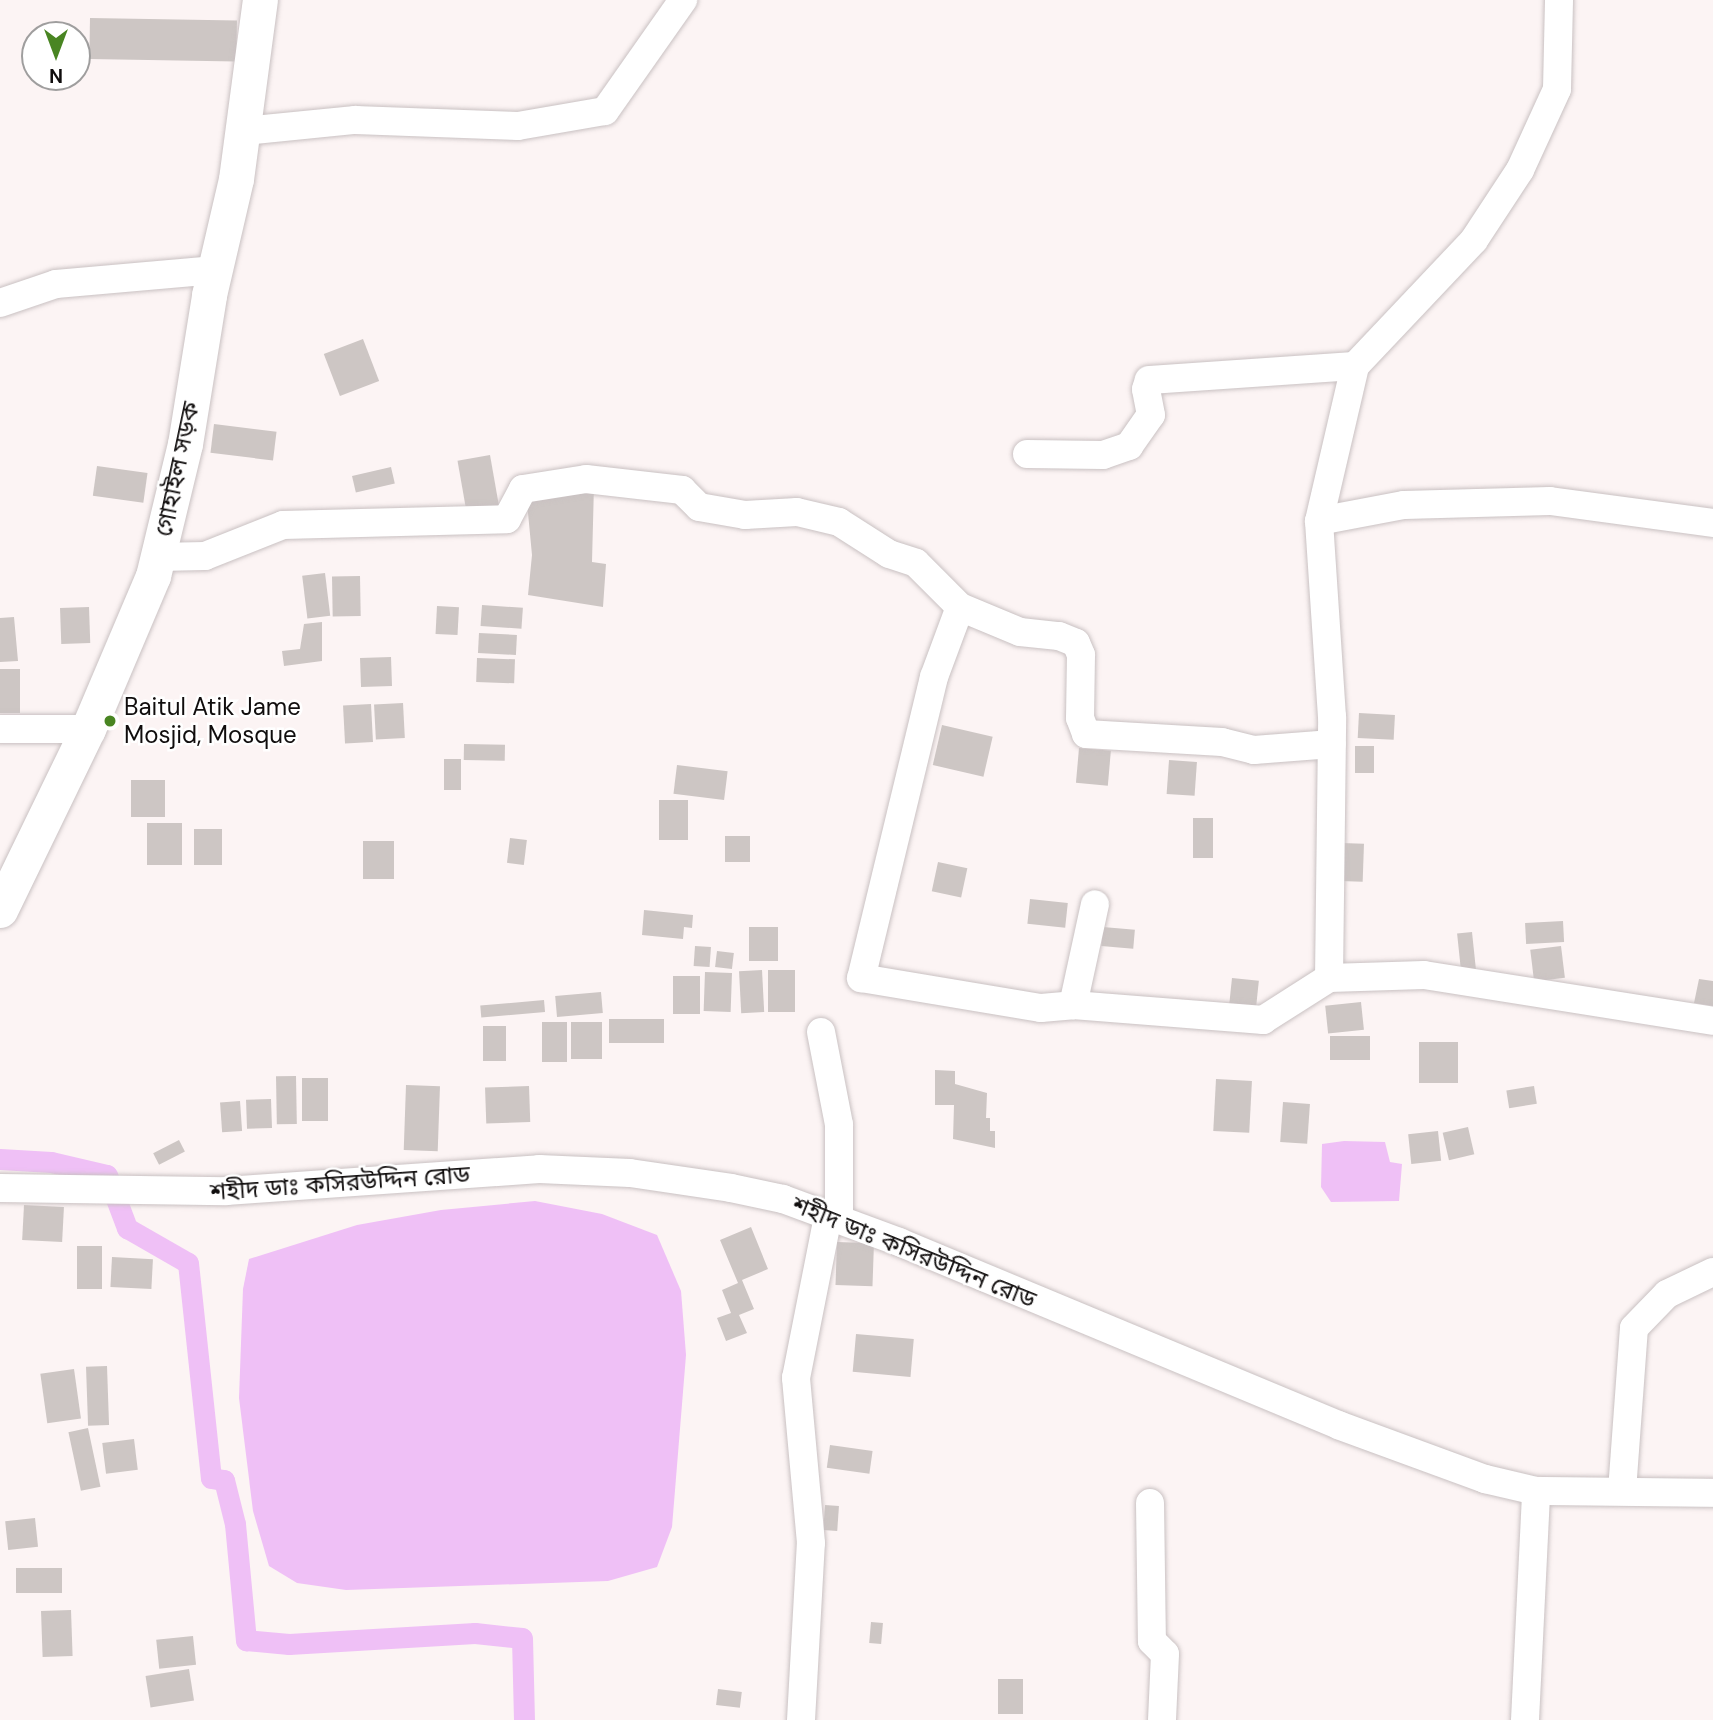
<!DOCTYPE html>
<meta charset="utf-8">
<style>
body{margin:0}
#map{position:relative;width:1713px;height:1720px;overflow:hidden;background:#fcf4f4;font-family:"DM Sans","Noto Sans Bengali",sans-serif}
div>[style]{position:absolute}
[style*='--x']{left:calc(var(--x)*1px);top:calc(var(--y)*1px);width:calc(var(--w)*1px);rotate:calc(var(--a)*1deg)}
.water>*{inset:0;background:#efc0f6}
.canal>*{height:21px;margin:-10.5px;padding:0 10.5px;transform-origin:10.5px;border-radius:10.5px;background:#efc0f6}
.building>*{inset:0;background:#cdc6c4;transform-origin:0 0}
.roads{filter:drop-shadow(0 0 2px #c9c1c2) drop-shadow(0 0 2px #c9c1c2)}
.minor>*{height:28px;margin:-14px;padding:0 14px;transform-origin:14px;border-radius:14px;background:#fff}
.major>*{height:35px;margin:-17.5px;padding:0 17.5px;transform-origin:17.5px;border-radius:17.5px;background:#fff}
.dots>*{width:19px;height:19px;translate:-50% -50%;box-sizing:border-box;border:4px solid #fff;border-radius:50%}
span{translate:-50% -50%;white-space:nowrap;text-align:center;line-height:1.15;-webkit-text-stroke:5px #fff;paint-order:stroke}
.street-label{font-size:24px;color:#100d0d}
.poi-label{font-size:24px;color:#100d0d}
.left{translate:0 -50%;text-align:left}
.north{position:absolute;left:21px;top:21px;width:70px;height:70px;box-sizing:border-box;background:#fff;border:2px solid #9f9e9e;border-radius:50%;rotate:180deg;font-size:19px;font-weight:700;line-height:28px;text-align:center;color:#100d0d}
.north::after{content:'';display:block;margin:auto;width:24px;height:32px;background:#498522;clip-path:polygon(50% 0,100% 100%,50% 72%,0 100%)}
</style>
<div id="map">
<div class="water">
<div style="clip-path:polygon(1344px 1141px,1385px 1142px,1390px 1162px,1402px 1164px,1399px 1201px,1331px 1202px,1321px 1187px,1322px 1144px)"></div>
<div style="clip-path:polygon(535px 1201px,602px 1214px,657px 1235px,681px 1291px,686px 1355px,672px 1527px,657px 1567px,608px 1581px,346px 1590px,297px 1583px,269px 1566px,253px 1511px,239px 1398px,243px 1289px,249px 1259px,357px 1225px,441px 1210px)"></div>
</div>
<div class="canal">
<div style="--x:0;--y:1159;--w:51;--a:3.4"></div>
<div style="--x:51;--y:1162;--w:57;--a:13.1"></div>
<div style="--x:107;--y:1175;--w:57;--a:69.3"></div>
<div style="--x:127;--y:1228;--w:70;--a:29.8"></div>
<div style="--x:188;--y:1263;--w:216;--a:83.9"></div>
<div style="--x:211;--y:1478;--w:13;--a:9"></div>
<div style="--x:224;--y:1480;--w:45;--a:76"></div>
<div style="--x:235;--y:1524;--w:117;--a:84.6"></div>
<div style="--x:246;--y:1640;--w:43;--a:5.3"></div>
<div style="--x:289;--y:1644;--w:186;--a:-3.4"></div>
<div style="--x:475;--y:1633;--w:47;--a:6.1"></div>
<div style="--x:522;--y:1638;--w:82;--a:88.6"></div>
</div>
<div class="building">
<div style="left:90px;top:18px;width:147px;height:41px;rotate:1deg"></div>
<div style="left:363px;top:339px;width:45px;height:42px;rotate:69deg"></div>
<div style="left:214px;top:424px;width:63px;height:29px;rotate:7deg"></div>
<div style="left:490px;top:455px;width:58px;height:33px;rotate:80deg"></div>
<div style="left:97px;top:466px;width:51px;height:30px;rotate:8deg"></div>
<div style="left:391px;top:467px;width:17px;height:40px;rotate:77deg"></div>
<div style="clip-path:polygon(594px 485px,592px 562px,606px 564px,603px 607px,528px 595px,532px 555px,526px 492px)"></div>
<div style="left:325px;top:573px;width:43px;height:23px;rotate:83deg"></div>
<div style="left:360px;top:576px;width:40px;height:28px;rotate:89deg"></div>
<div style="left:482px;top:605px;width:41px;height:21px;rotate:4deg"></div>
<div style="left:437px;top:606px;width:22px;height:28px;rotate:3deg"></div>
<div style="left:89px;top:607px;width:36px;height:29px;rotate:88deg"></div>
<div style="clip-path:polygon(14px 617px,18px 661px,0 662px,0 618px)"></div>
<div style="clip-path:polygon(322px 622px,322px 661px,284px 666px,282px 651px,300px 649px,304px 624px)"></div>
<div style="left:479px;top:633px;width:38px;height:20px;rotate:3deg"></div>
<div style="left:391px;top:657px;width:29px;height:31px;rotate:88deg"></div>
<div style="left:477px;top:658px;width:38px;height:24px;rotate:2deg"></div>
<div style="left:0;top:669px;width:20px;height:44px"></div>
<div style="left:403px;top:703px;width:35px;height:29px;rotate:87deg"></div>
<div style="left:371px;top:704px;width:38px;height:28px;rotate:87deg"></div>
<div style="left:1359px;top:713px;width:36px;height:25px;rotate:3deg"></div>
<div style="left:942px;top:725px;width:52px;height:41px;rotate:13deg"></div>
<div style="left:464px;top:744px;width:41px;height:16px;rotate:1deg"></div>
<div style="left:1355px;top:746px;width:19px;height:27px"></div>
<div style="left:1079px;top:748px;width:32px;height:35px;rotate:5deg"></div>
<div style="left:444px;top:759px;width:17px;height:31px"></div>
<div style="left:1169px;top:760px;width:28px;height:34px;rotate:4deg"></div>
<div style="left:677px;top:765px;width:51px;height:29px;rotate:7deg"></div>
<div style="left:131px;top:780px;width:34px;height:37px"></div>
<div style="left:659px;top:800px;width:29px;height:40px"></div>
<div style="left:1193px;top:818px;width:20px;height:40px"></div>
<div style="left:147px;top:823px;width:35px;height:42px"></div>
<div style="left:222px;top:829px;width:36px;height:28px;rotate:90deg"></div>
<div style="left:725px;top:836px;width:25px;height:26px"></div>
<div style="left:510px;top:838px;width:17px;height:25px;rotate:7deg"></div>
<div style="left:363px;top:841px;width:31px;height:38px"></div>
<div style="left:1341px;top:843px;width:23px;height:38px;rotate:2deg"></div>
<div style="left:938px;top:862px;width:30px;height:30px;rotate:12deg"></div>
<div style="left:1030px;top:899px;width:38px;height:25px;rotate:6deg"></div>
<div style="clip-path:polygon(644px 910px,693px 915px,692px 928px,684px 927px,683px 939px,642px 935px)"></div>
<div style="left:1563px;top:921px;width:21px;height:38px;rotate:87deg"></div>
<div style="left:749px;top:927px;width:29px;height:34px"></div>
<div style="left:1103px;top:927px;width:32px;height:19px;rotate:5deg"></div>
<div style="left:1472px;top:932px;width:39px;height:15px;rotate:84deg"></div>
<div style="left:695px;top:946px;width:16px;height:20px;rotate:4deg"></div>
<div style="left:1561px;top:946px;width:32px;height:31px;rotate:83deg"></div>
<div style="left:717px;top:951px;width:17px;height:16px;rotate:7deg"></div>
<div style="left:762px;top:970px;width:42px;height:23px;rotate:87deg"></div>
<div style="left:768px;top:970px;width:27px;height:42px"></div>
<div style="left:705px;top:972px;width:27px;height:39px;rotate:2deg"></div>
<div style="left:673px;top:976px;width:27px;height:38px"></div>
<div style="left:1232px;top:978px;width:27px;height:34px;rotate:6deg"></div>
<div style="clip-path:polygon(1699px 979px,1713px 981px,1713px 1006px,1694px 1003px)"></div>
<div style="left:601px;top:992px;width:21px;height:46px;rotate:85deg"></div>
<div style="left:544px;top:1000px;width:12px;height:64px;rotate:85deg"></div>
<div style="left:1361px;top:1002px;width:28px;height:36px;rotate:84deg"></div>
<div style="left:609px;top:1019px;width:55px;height:24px"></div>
<div style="left:542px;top:1022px;width:25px;height:40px"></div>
<div style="left:571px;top:1022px;width:31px;height:37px"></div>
<div style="left:483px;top:1026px;width:23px;height:35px"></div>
<div style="left:1370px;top:1036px;width:24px;height:40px;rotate:90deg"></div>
<div style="left:1419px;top:1042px;width:39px;height:41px"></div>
<div style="clip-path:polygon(935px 1070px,955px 1071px,955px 1084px,987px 1093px,986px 1118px,990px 1118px,990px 1131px,995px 1131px,995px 1148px,953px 1139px,954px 1105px,935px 1105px)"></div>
<div style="left:296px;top:1076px;width:48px;height:20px;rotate:89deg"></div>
<div style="left:328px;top:1078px;width:43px;height:26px;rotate:90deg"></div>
<div style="left:1216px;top:1079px;width:36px;height:52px;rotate:3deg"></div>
<div style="left:406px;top:1085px;width:34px;height:65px;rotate:2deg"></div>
<div style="left:529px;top:1086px;width:36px;height:44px;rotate:88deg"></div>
<div style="left:1534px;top:1086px;width:18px;height:28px;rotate:81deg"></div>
<div style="left:271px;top:1099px;width:29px;height:25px;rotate:88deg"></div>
<div style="left:240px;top:1101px;width:30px;height:20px;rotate:86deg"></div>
<div style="left:1283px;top:1102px;width:27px;height:40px;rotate:4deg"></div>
<div style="left:1468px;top:1127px;width:28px;height:26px;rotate:77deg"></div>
<div style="left:1438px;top:1131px;width:30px;height:30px;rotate:84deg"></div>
<div style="left:179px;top:1140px;width:13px;height:29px;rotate:63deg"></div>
<div style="left:24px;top:1205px;width:40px;height:35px;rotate:3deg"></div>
<div style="clip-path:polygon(751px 1227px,768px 1269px,742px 1280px,754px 1309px,739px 1315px,747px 1333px,726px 1341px,717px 1318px,731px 1313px,722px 1290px,738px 1283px,720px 1240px)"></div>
<div style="left:837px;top:1242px;width:37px;height:43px;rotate:2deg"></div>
<div style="left:77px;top:1246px;width:25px;height:43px"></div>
<div style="left:112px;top:1257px;width:41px;height:30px;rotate:3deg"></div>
<div style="left:856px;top:1334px;width:58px;height:38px;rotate:5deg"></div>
<div style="left:107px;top:1366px;width:59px;height:21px;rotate:88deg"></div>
<div style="left:74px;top:1369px;width:50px;height:34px;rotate:82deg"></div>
<div style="left:88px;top:1428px;width:60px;height:20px;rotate:78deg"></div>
<div style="left:134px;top:1439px;width:31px;height:32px;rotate:83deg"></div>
<div style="left:830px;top:1445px;width:43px;height:23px;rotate:8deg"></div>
<div style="left:825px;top:1505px;width:14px;height:25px;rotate:4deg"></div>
<div style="left:35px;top:1518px;width:29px;height:30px;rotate:84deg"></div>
<div style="left:16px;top:1568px;width:46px;height:25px"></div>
<div style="left:71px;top:1610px;width:46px;height:30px;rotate:88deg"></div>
<div style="left:871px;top:1622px;width:12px;height:21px;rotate:5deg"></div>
<div style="left:193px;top:1636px;width:29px;height:37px;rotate:84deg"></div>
<div style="left:189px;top:1669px;width:32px;height:44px;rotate:81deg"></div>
<div style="left:998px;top:1679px;width:25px;height:35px"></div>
<div style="left:718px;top:1689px;width:24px;height:16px;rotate:7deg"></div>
</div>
<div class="roads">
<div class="minor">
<div style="--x:244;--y:131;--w:112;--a:-5.7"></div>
<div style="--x:355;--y:120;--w:163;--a:2.1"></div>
<div style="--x:518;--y:126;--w:88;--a:-9.8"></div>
<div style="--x:605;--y:111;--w:136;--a:-54.9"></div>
<div style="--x:0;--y:303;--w:59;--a:-18.7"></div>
<div style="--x:56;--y:284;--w:160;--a:-5"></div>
<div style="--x:1027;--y:454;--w:76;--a:0.8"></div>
<div style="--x:1103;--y:455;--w:28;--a:-19"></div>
<div style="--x:1129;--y:446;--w:38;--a:-55"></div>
<div style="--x:1151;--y:415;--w:26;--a:-101"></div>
<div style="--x:1146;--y:389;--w:9;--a:-72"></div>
<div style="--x:1149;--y:380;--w:206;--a:-3.9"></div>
<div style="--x:1319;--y:521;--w:86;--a:-10.7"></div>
<div style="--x:1404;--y:505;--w:146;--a:-1.6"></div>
<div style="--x:1550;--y:501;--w:164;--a:7.7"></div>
<div style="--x:158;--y:557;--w:47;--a:-1.2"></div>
<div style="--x:205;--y:556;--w:84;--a:-21.7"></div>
<div style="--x:283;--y:525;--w:224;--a:-1.5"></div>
<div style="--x:507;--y:519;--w:34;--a:-62"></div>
<div style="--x:523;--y:489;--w:64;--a:-9"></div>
<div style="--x:586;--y:479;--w:97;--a:6.5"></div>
<div style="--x:682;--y:490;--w:24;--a:45"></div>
<div style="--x:699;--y:507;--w:47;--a:9.9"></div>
<div style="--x:745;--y:515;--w:52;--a:-3.3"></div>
<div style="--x:797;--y:512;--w:43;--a:13.4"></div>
<div style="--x:839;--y:522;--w:59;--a:32.6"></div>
<div style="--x:889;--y:554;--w:28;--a:18"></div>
<div style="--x:916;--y:563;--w:62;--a:45"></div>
<div style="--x:960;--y:607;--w:65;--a:22.6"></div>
<div style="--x:1020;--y:632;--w:39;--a:6"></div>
<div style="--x:1059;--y:636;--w:18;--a:22"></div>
<div style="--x:1076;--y:643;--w:13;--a:67"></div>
<div style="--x:1081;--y:655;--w:63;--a:90.9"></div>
<div style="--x:1080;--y:718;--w:17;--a:69"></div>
<div style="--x:1086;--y:734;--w:136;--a:3.4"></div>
<div style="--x:1222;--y:742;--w:33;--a:14"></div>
<div style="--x:1254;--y:750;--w:78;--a:-4.4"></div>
<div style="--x:960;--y:607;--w:75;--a:110.4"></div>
<div style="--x:934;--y:677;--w:310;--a:103.6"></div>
<div style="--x:861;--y:978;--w:182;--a:9.5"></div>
<div style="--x:1041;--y:1008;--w:32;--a:-5"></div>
<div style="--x:1073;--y:1005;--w:191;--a:4.5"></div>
<div style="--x:1263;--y:1020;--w:78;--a:-32.5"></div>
<div style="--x:1329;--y:978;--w:261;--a:-89.3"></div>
<div style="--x:1332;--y:717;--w:196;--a:-93.8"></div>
<div style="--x:1319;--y:521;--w:159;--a:-76.9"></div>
<div style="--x:1355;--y:366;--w:173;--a:-46.6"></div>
<div style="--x:1474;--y:240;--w:84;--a:-56.7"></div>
<div style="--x:1520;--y:170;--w:89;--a:-65.4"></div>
<div style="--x:1557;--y:89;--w:89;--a:-88.7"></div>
<div style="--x:0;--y:729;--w:88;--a:0"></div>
<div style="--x:1329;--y:978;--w:95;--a:-1.8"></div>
<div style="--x:1424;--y:975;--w:293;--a:9"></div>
<div style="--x:1073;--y:1005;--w:103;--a:-77.7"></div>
<div style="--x:821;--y:1032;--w:95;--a:79"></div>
<div style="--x:839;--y:1125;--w:95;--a:90"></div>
<div style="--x:0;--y:1188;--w:226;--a:0.8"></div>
<div style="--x:226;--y:1191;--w:314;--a:-4"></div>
<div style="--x:539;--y:1169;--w:91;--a:2.5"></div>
<div style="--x:630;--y:1173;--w:102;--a:8.4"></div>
<div style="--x:731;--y:1188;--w:53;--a:11.9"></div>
<div style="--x:783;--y:1199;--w:124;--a:20.3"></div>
<div style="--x:899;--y:1242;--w:476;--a:22.6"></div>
<div style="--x:1338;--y:1425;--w:157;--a:20.2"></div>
<div style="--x:1485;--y:1479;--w:52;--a:13.2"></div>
<div style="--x:1536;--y:1491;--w:177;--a:0.6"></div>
<div style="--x:1622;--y:1491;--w:163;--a:-85.8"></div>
<div style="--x:1634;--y:1328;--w:47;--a:-45.9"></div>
<div style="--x:1667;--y:1294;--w:51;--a:-25.6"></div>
<div style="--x:1150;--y:1503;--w:138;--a:89.2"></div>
<div style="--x:1152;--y:1641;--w:18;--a:45"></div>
<div style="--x:1165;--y:1654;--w:66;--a:92.6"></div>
<div style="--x:801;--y:1720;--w:177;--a:-86.8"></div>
<div style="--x:811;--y:1543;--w:166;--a:-95.2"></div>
<div style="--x:796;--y:1378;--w:164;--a:-78.8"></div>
<div style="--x:1525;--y:1720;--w:229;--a:-87.2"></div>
</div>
<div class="major">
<div style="--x:0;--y:910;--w:201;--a:-64.1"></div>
<div style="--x:88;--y:729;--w:166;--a:-67"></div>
<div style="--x:153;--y:576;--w:136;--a:-76.4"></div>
<div style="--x:185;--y:444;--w:151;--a:-80.8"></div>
<div style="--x:209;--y:295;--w:119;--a:-76.9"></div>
<div style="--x:236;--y:179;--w:181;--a:-82.4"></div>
</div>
</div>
<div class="dots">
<div style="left:110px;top:721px;background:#498522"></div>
</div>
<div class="street-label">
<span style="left:177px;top:469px;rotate:-78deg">গোহাইল সড়ক</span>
<span style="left:340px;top:1183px;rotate:-4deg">শহীদ ডাঃ কসিরউদ্দিন রোড</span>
<span style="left:914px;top:1252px;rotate:22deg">শহীদ ডাঃ কসিরউদ্দিন রোড</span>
</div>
<div class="poi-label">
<span class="left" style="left:124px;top:721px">Baitul Atik Jame<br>Mosjid, Mosque</span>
</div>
<div class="north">N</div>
</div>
